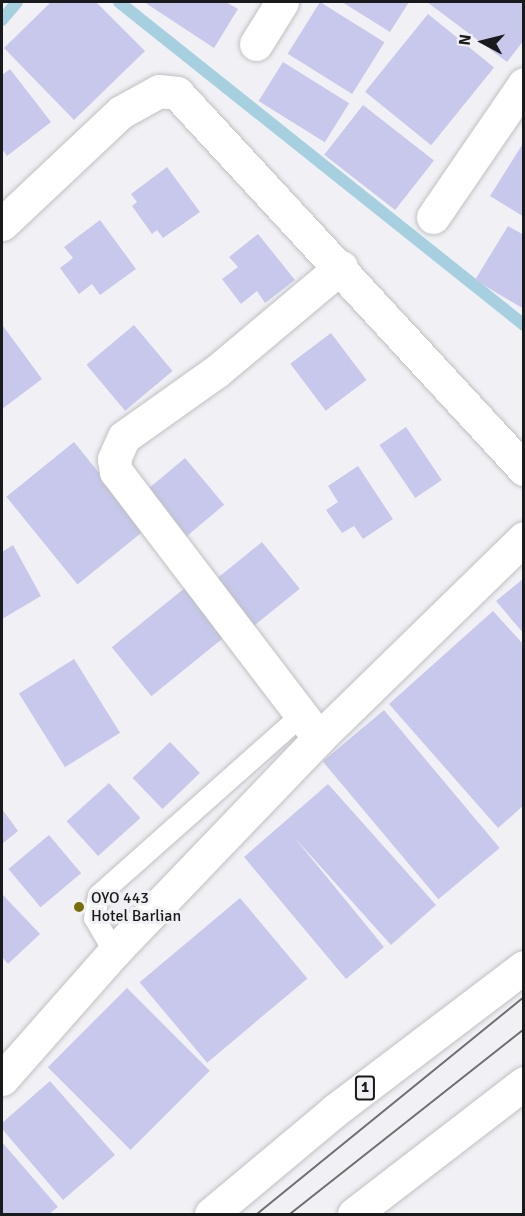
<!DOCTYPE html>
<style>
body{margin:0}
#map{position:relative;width:525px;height:1216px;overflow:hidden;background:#f1f1f5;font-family:Signika,sans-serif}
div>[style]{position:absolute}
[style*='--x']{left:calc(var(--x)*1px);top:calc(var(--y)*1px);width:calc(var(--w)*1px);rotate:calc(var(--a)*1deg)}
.stream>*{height:12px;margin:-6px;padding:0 6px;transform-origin:6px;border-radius:6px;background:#a6cfdf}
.building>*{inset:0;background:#c7c8eb;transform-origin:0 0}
.roads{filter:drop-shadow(0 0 2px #bfc0c4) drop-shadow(0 0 2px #bfc0c4)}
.lane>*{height:21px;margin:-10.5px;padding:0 10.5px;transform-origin:10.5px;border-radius:10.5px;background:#fff}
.street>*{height:33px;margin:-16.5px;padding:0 16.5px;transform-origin:16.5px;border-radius:16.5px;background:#fff}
.highway>*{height:33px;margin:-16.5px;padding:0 16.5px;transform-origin:16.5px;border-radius:16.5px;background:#fff}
.tram>*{height:1.5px;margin:-0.75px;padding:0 0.75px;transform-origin:0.75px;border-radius:0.75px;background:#6e6e70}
.dots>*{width:16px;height:16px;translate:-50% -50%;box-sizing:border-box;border:3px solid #f1f1f5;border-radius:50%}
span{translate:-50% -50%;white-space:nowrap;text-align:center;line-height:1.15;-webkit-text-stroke:6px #f1f1f5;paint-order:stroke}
.shield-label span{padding:2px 4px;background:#f1f1f5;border:2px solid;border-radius:4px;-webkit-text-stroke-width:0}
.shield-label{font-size:15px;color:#191a1b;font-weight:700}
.poi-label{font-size:16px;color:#191a1b}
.left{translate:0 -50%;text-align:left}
.frame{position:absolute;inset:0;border:3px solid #191a1b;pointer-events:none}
.north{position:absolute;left:453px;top:12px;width:60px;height:60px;-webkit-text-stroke:4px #f1f1f5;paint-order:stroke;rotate:277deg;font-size:16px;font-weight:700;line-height:24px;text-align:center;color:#191a1b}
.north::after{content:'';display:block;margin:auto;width:21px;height:27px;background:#191a1b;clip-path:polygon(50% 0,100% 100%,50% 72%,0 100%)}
</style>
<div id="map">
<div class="stream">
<div style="--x:119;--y:2;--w:518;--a:38.57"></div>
<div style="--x:2;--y:20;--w:23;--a:-50"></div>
</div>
<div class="building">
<div style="clip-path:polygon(51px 2px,96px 2px,145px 51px,74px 120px,4px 48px)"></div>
<div style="clip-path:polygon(144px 2px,226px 2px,238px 9px,214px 48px)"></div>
<div style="left:320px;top:2px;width:76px;height:61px;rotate:32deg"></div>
<div style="clip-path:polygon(342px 2px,409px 2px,390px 32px)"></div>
<div style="clip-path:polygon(427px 2px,524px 2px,524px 40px,507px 62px)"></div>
<div style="left:428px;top:14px;width:85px;height:100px;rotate:39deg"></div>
<div style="left:283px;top:62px;width:78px;height:46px;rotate:32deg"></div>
<div style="clip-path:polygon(10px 69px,51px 122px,7px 156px,2px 149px,2px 75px)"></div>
<div style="left:363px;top:105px;width:90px;height:63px;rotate:38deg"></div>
<div style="clip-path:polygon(522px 145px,524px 146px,524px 217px,490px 196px)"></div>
<div style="clip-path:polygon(167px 167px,200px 212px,163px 238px,157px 230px,152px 234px,132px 206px,137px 202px,131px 194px)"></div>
<div style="clip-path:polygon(100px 220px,136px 269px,100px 295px,92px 284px,79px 294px,60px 268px,73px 258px,64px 247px)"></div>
<div style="clip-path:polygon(508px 226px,524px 235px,524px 309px,475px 280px)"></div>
<div style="clip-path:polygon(258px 234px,295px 280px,265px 303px,257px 291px,241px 304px,222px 279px,238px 267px,229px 257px)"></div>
<div style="left:134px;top:325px;width:60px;height:62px;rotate:50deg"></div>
<div style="clip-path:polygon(3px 326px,42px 379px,2px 409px,2px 327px)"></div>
<div style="left:331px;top:333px;width:59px;height:51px;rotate:53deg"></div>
<div style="left:406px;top:427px;width:64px;height:32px;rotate:56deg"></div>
<div style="left:74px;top:442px;width:113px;height:87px;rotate:51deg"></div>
<div style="left:185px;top:458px;width:61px;height:49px;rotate:50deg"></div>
<div style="clip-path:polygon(358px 466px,393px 519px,363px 539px,354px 526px,342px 533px,326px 510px,338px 502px,328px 486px)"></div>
<div style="left:262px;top:542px;width:60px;height:62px;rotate:51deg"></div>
<div style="clip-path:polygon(13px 545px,41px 596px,2px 619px,2px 552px)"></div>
<div style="clip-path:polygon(524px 578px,524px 634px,496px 601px)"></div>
<div style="left:191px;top:583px;width:63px;height:102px;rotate:51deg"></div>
<div style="clip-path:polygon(493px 611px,524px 645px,524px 805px,498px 828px,389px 704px)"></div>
<div style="left:74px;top:659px;width:87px;height:65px;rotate:58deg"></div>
<div style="left:384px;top:710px;width:180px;height:80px;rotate:50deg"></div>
<div style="left:170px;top:742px;width:43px;height:52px;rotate:46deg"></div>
<div style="left:109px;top:783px;width:47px;height:57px;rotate:48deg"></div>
<div style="clip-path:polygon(328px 784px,436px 905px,391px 945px,294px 837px,384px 947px,346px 979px,244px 857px)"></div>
<div style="clip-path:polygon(2px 809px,18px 831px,2px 844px)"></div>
<div style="left:49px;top:835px;width:50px;height:53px;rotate:50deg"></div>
<div style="clip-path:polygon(2px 894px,40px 934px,8px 964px,2px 957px)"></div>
<div style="left:240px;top:898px;width:105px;height:131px;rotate:50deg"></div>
<div style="left:127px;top:988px;width:117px;height:112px;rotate:45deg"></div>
<div style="clip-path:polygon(50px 1081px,115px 1155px,63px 1200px,2px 1129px,2px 1123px)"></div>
<div style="clip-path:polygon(2px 1142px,58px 1207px,49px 1214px,2px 1214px)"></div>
</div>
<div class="roads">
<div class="lane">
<div style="--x:114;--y:952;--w:39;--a:-120"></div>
<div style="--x:94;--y:918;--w:23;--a:-80"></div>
<div style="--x:98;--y:895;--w:271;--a:-41.6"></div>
</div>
<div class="street">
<div style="--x:256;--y:44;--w:49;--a:-58.2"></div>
<div style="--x:433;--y:217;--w:161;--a:-55.6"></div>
<div style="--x:2;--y:224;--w:163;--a:-43.3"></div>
<div style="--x:121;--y:112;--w:43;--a:-28.9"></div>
<div style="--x:159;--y:91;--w:18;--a:6"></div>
<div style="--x:177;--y:93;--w:512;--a:47.3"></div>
<div style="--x:319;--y:738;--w:335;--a:-127.3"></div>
<div style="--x:116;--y:472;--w:13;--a:-99"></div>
<div style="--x:114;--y:459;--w:24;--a:-66"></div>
<div style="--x:124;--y:437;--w:114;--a:-35.4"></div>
<div style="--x:217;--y:371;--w:162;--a:-40"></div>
<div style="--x:2;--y:1079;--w:169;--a:-48.6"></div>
<div style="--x:114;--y:952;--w:296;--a:-46.2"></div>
<div style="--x:319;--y:738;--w:286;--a:-44.3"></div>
</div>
<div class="highway">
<div style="--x:211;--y:1214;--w:160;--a:-39.9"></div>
<div style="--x:334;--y:1111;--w:238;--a:-37.2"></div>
<div style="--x:354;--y:1214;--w:215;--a:-37.6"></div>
</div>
</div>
<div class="tram">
<div style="--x:257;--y:1214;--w:344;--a:-39.1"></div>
<div style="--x:290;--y:1214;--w:298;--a:-38.3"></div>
</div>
<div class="dots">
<div style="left:79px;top:907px;background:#776d09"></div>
</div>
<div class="shield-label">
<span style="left:365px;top:1088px">1</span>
</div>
<div class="poi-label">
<span class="left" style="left:91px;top:907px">OYO 443<br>Hotel Barlian</span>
</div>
<div class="frame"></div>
<div class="north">N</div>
</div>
